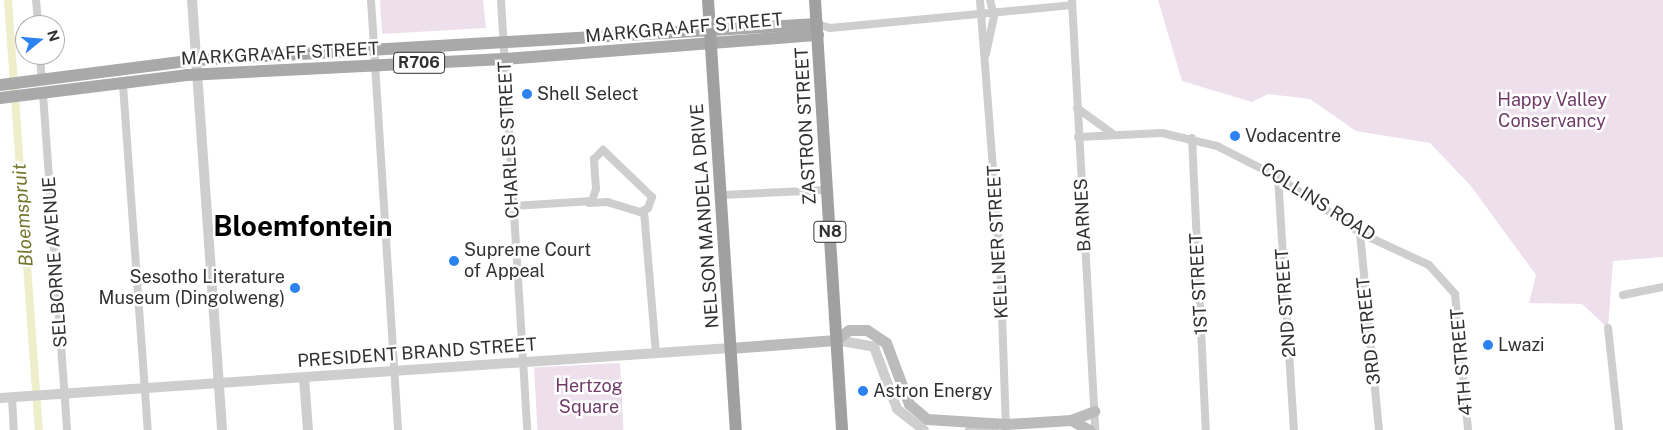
<!DOCTYPE html>
<style>
body{margin:0}
#map{position:relative;width:1663px;height:430px;overflow:hidden;background:#fff;font-family:"Public Sans",sans-serif}
div>[style]{position:absolute}
[style*='--x']{left:calc(var(--x)*1px);top:calc(var(--y)*1px);width:calc(var(--w)*1px);rotate:calc(var(--a)*1deg)}
.green>*{inset:0;background:#eedfed;transform-origin:0 0}
.canal>*{height:8px;margin:-4px;padding:0 4px;transform-origin:4px;border-radius:4px;background:#eeefca}
.minor>*{height:8px;margin:-4px;padding:0 4px;transform-origin:4px;border-radius:4px;background:#cecece}
.tertiary>*{height:10px;margin:-5px;padding:0 5px;transform-origin:5px;border-radius:5px;background:#cecece}
.secondary>*{height:11px;margin:-5.5px;padding:0 5.5px;transform-origin:5.5px;border-radius:5.5px;background:#bbb}
.primary>*{height:12px;margin:-6px;padding:0 6px;transform-origin:6px;border-radius:6px;background:#a9a9a9}
.trunk>*{height:12px;margin:-6px;padding:0 6px;transform-origin:6px;border-radius:6px;background:#a0a0a0}
.dots>*{width:14px;height:14px;translate:-50% -50%;box-sizing:border-box;border:2px solid #fff;border-radius:50%}
span{translate:-50% -50%;white-space:nowrap;text-align:center;line-height:1.15;-webkit-text-stroke:5px #fff;paint-order:stroke}
.shield-label span{padding:1px 4px;background:#fff;border:1px solid;border-radius:4px;-webkit-text-stroke-width:0}
.shield-label{font-size:16px;color:#313131;font-weight:700}
.street-label{font-size:18px;color:#313131}
.poi-label{font-size:18px;color:#313131}
.left{translate:0 -50%;text-align:left}
.right{translate:-100% -50%;text-align:right}
.park-label{font-size:18px;color:#703b68}
.water-label{font-size:19px;color:#76772f;font-style:italic}
.town-label{font-size:28px;color:#000;font-weight:700}
.north{position:absolute;left:15px;top:15px;width:50px;height:50px;box-sizing:border-box;background:#fff;border:1px solid #adadad;border-radius:50%;rotate:73deg;font-size:14px;font-weight:700;line-height:20px;text-align:center;color:#313131}
.north::after{content:'';display:block;margin:auto;width:18px;height:22px;background:#2b82f0;clip-path:polygon(50% 0,100% 100%,50% 72%,0 100%)}
</style>
<div id="map">
<div class="green">
<div style="clip-path:polygon(380px 0,483px 0,486px 28px,382px 34px)"></div>
<div style="clip-path:polygon(1158px 0,1663px 0,1663px 257px,1613px 261px,1608px 328px,1582px 304px,1529px 303px,1536px 275px,1471px 186px,1430px 143px,1356px 131px,1310px 99px,1268px 94px,1252px 102px,1182px 81px)"></div>
<div style="left:620px;top:363px;width:67px;height:86px;rotate:87deg"></div>
</div>
<div class="canal">
<div style="--x:8;--y:0;--w:431;--a:85.9"></div>
</div>
<div class="minor">
<div style="--x:36;--y:0;--w:25;--a:85"></div>
<div style="--x:371;--y:0;--w:431;--a:86.4"></div>
<div style="--x:501;--y:0;--w:431;--a:86.5"></div>
<div style="--x:980;--y:0;--w:258;--a:85.6"></div>
<div style="--x:1000;--y:257;--w:173;--a:88"></div>
<div style="--x:1072;--y:0;--w:431;--a:86.9"></div>
<div style="--x:817;--y:24;--w:14;--a:17"></div>
<div style="--x:830;--y:28;--w:243;--a:-5.4"></div>
<div style="--x:986;--y:54;--w:40;--a:-78"></div>
<div style="--x:994;--y:15;--w:16;--a:-105"></div>
<div style="--x:40;--y:55;--w:26;--a:86"></div>
<div style="--x:123;--y:85;--w:346;--a:85.9"></div>
<div style="--x:43;--y:94;--w:337;--a:85.9"></div>
<div style="--x:1077;--y:108;--w:44;--a:35.8"></div>
<div style="--x:1078;--y:137;--w:84;--a:-2.7"></div>
<div style="--x:1162;--y:133;--w:57;--a:13.3"></div>
<div style="--x:1217;--y:146;--w:68;--a:26.9"></div>
<div style="--x:1278;--y:177;--w:99;--a:34.3"></div>
<div style="--x:1360;--y:233;--w:76;--a:24.9"></div>
<div style="--x:1429;--y:265;--w:39;--a:48"></div>
<div style="--x:1455;--y:294;--w:137;--a:84.5"></div>
<div style="--x:1192;--y:138;--w:292;--a:87.3"></div>
<div style="--x:1278;--y:177;--w:254;--a:86.4"></div>
<div style="--x:722;--y:195;--w:105;--a:-2.7"></div>
<div style="--x:513;--y:206;--w:79;--a:-3.6"></div>
<div style="--x:592;--y:201;--w:13;--a:-72"></div>
<div style="--x:596;--y:189;--w:30;--a:-94"></div>
<div style="--x:594;--y:159;--w:13;--a:-45"></div>
<div style="--x:603;--y:150;--w:68;--a:43.8"></div>
<div style="--x:652;--y:197;--w:12;--a:110"></div>
<div style="--x:648;--y:208;--w:9;--a:153"></div>
<div style="--x:640;--y:212;--w:34;--a:-163"></div>
<div style="--x:607;--y:202;--w:18;--a:177"></div>
<div style="--x:644;--y:211;--w:143;--a:85.2"></div>
<div style="--x:1360;--y:233;--w:198;--a:84.5"></div>
<div style="--x:1623;--y:295;--w:41;--a:-11.3"></div>
<div style="--x:1608;--y:328;--w:103;--a:83.8"></div>
<div style="--x:12;--y:397;--w:33;--a:87"></div>
</div>
<div class="tertiary">
<div style="--x:192;--y:0;--w:431;--a:86"></div>
<div style="--x:836;--y:340;--w:39;--a:10"></div>
<div style="--x:874;--y:347;--w:66;--a:69.6"></div>
<div style="--x:897;--y:409;--w:34;--a:38"></div>
<div style="--x:304;--y:378;--w:52;--a:85.6"></div>
<div style="--x:0;--y:398;--w:732;--a:-3.92"></div>
<div style="--x:970;--y:430;--w:25;--a:-9"></div>
</div>
<div class="secondary">
<div style="--x:730;--y:348;--w:106;--a:-4.3"></div>
<div style="--x:836;--y:340;--w:16;--a:-38"></div>
<div style="--x:849;--y:330;--w:18;--a:0"></div>
<div style="--x:867;--y:330;--w:23;--a:34"></div>
<div style="--x:886;--y:343;--w:65;--a:69.3"></div>
<div style="--x:909;--y:404;--w:23;--a:40"></div>
<div style="--x:927;--y:419;--w:79;--a:3.6"></div>
<div style="--x:1006;--y:424;--w:65;--a:-3.5"></div>
<div style="--x:1071;--y:420;--w:21;--a:29"></div>
<div style="--x:1071;--y:420;--w:25;--a:-21"></div>
</div>
<div class="primary">
<div style="--x:0;--y:85;--w:198;--a:-7.3"></div>
<div style="--x:196;--y:60;--w:622;--a:-3.32"></div>
<div style="--x:0;--y:98;--w:188;--a:-7"></div>
<div style="--x:187;--y:75;--w:317;--a:-2.9"></div>
<div style="--x:504;--y:59;--w:315;--a:-4.4"></div>
</div>
<div class="trunk">
<div style="--x:708;--y:0;--w:431;--a:86.3"></div>
<div style="--x:815;--y:0;--w:431;--a:86.4"></div>
</div>
<div class="dots">
<div style="left:527px;top:94px;background:#2b82f0"></div>
<div style="left:1235px;top:136px;background:#2b82f0"></div>
<div style="left:454px;top:261px;background:#2b82f0"></div>
<div style="left:295px;top:288px;background:#2b82f0"></div>
<div style="left:1488px;top:345px;background:#2b82f0"></div>
<div style="left:863px;top:391px;background:#2b82f0"></div>
</div>
<div class="shield-label">
<span style="left:419px;top:63px">R706</span>
<span style="left:830px;top:232px">N8</span>
</div>
<div class="street-label">
<span style="left:684px;top:28px;rotate:-5deg">MARKGRAAFF STREET</span>
<span style="left:280px;top:54px;rotate:-3deg">MARKGRAAFF STREET</span>
<span style="left:806px;top:126px;rotate:-93deg">ZASTRON STREET</span>
<span style="left:509px;top:140px;rotate:-93deg">CHARLES STREET</span>
<span style="left:1318px;top:202px;rotate:32deg">COLLINS ROAD</span>
<span style="left:1083px;top:215px;rotate:-93deg">BARNES</span>
<span style="left:705px;top:216px;rotate:-94deg">NELSON MANDELA DRIVE</span>
<span style="left:998px;top:242px;rotate:-93deg">KELLNER STREET</span>
<span style="left:55px;top:262px;rotate:-94deg">SELBORNE AVENUE</span>
<span style="left:1199px;top:284px;rotate:-93deg">1ST STREET</span>
<span style="left:1286px;top:303px;rotate:-94deg">2ND STREET</span>
<span style="left:1369px;top:331px;rotate:-96deg">3RD STREET</span>
<span style="left:417px;top:353px;rotate:-4deg">PRESIDENT BRAND STREET</span>
<span style="left:1462px;top:362px;rotate:-95deg">4TH STREET</span>
</div>
<div class="poi-label">
<span class="left" style="left:537px;top:94px">Shell Select</span>
<span class="left" style="left:1245px;top:136px">Vodacentre</span>
<span class="left" style="left:464px;top:261px">Supreme Court<br>of Appeal</span>
<span class="right" style="left:285px;top:288px">Sesotho Literature<br>Museum (Dingolweng)</span>
<span class="left" style="left:1498px;top:345px">Lwazi</span>
<span class="left" style="left:873px;top:391px">Astron Energy</span>
</div>
<div class="park-label">
<span style="left:1552px;top:111px">Happy Valley<br>Conservancy</span>
<span style="left:589px;top:397px">Hertzog<br>Square</span>
</div>
<div class="water-label">
<span style="left:23px;top:215px;rotate:-94deg">Bloemspruit</span>
</div>
<div class="town-label">
<span style="left:303px;top:226px">Bloemfontein</span>
</div>
<div class="north">N</div>
</div>
